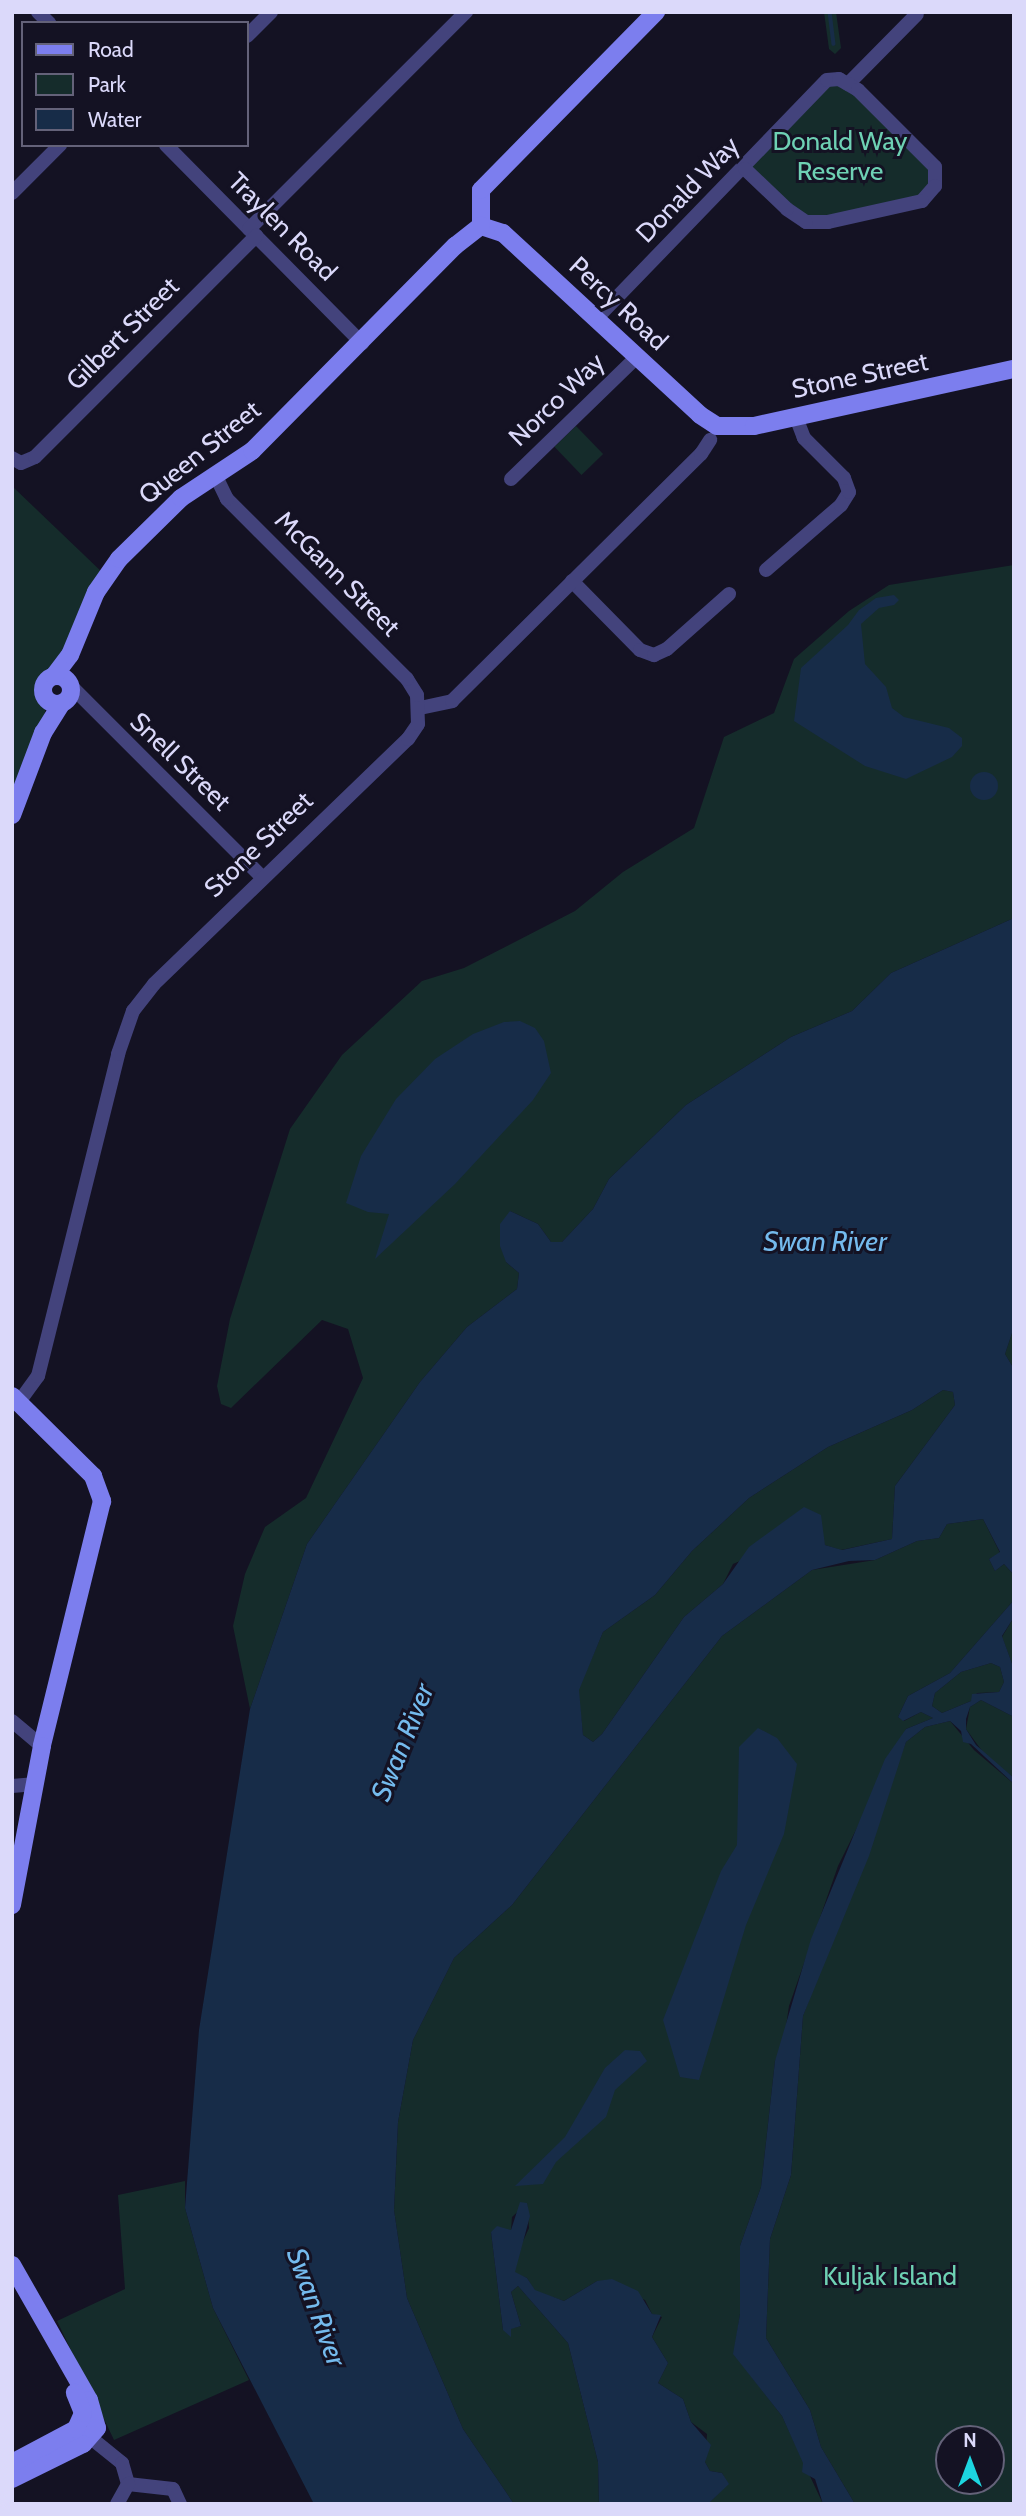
<!DOCTYPE html>
<style>
body{margin:0}
#map{position:relative;width:1026px;height:2516px;overflow:hidden;background:#141223;font-family:Cabin,sans-serif}
div>[style]{position:absolute}
[style*='--x']{left:calc(var(--x)*1px);top:calc(var(--y)*1px);width:calc(var(--w)*1px);rotate:calc(var(--a)*1deg)}
.green>*{inset:0;background:#152c2b;transform-origin:0 0}
.water>*{inset:0;background:#172c48}
.round{border-radius:50%}
.stream>*{height:3.5px;margin:-1.75px;padding:0 1.75px;transform-origin:1.75px;border-radius:1.75px;background:#172c48}
.street>*{height:14px;margin:-7px;padding:0 7px;transform-origin:7px;border-radius:7px;background:#43437c}
.secondary>*{height:18px;margin:-9px;padding:0 9px;transform-origin:9px;border-radius:9px;background:#7c7eee}
.secondary>.ring{margin:-9px;padding:0;box-sizing:content-box;background:none;border:18px solid #7c7eee;border-radius:50%}
span{translate:-50% -50%;white-space:nowrap;text-align:center;line-height:1.15;-webkit-text-stroke:6px #141223;paint-order:stroke}
.park-label{font-size:26px;color:#6ed1b4}
.street-label{font-size:26px;color:#dbd9fa}
.water-label{font-size:28px;color:#74baed;font-style:italic}
.frame{position:absolute;inset:0;border:14px solid #dbd9fa;pointer-events:none}
.legend{position:absolute;left:21px;top:21px;width:228px;height:126px;box-sizing:border-box;background:#141223;border:2px solid #646279;margin:0;padding:9px 12px;list-style:none;font-size:21px;color:#dbd9fa}
.legend li{display:flex;align-items:center;gap:14px;height:35px}
.legend b{width:35px;border:2px solid #646279}
.north{position:absolute;left:935px;top:2425px;width:70px;height:70px;box-sizing:border-box;background:#141223;border:2px solid #646279;border-radius:50%;rotate:0deg;font-size:19px;font-weight:700;line-height:28px;text-align:center;color:#dbd9fa}
.north::after{content:'';display:block;margin:auto;width:24px;height:32px;background:#1dd6e1;clip-path:polygon(50% 0,100% 100%,50% 72%,0 100%)}
</style>
<div id="map">
<div class="green">
<div style="clip-path:polygon(824px 12px,836px 12px,841px 48px,835px 54px,829px 49px)"></div>
<div style="clip-path:polygon(839px 79px,935px 167px,922px 201px,828px 222px,787px 209px,743px 174px,827px 80px)"></div>
<div style="left:576px;top:426px;width:39px;height:30px;rotate:46deg"></div>
<div style="clip-path:polygon(12px 486px,105px 575px,63px 677px,39px 680px,46px 700px,43px 733px,12px 815px)"></div>
<div style="clip-path:polygon(1014px 565px,1014px 918px,891px 973px,852px 1011px,791px 1037px,686px 1105px,609px 1179px,593px 1209px,562px 1242px,551px 1242px,538px 1224px,510px 1211px,506px 1262px,519px 1273px,517px 1289px,467px 1327px,420px 1382px,307px 1544px,250px 1709px,233px 1626px,245px 1574px,265px 1527px,306px 1498px,363px 1378px,348px 1329px,322px 1320px,231px 1408px,221px 1404px,217px 1386px,230px 1319px,290px 1129px,342px 1055px,422px 981px,464px 968px,575px 911px,623px 872px,694px 828px,724px 737px,774px 713px,794px 659px,849px 611px,889px 585px)"></div>
<div style="clip-path:polygon(1014px 1327px,1014px 1369px,1005px 1354px)"></div>
<div style="clip-path:polygon(943px 1390px,953px 1392px,955px 1405px,895px 1486px,892px 1539px,841px 1550px,825px 1545px,819px 1527px,733px 1564px,723px 1584px,684px 1617px,602px 1734px,593px 1742px,583px 1735px,578px 1690px,603px 1632px,655px 1595px,692px 1551px,749px 1498px,828px 1447px,912px 1410px)"></div>
<div style="clip-path:polygon(983px 1519px,1000px 1553px,989px 1559px,995px 1571px,1004px 1564px,1014px 1575px,1014px 1600px,950px 1673px,908px 1696px,898px 1717px,904px 1721px,921px 1712px,933px 1718px,906px 1729px,838px 1866px,789px 2006px,783px 2046px,775px 2061px,761px 2187px,740px 2246px,740px 2314px,734px 2354px,782px 2416px,823px 2504px,708px 2504px,728px 2484px,722px 2473px,710px 2471px,705px 2462px,707px 2434px,691px 2422px,683px 2399px,658px 2383px,668px 2363px,652px 2337px,662px 2317px,652px 2314px,645px 2300px,597px 2281px,564px 2301px,535px 2291px,527px 2278px,515px 2273px,514px 2261px,529px 2228px,527px 2203px,512px 2217px,511px 2230px,491px 2232px,503px 2330px,521px 2326px,511px 2292px,518px 2286px,568px 2343px,598px 2462px,599px 2504px,514px 2504px,463px 2429px,407px 2298px,394px 2210px,398px 2122px,413px 2040px,454px 1958px,512px 1905px,722px 1636px,812px 1570px,875px 1560px,917px 1541px,939px 1538px,947px 1524px)"></div>
<div style="clip-path:polygon(1014px 1617px,1014px 1669px,1002px 1637px)"></div>
<div style="clip-path:polygon(991px 1663px,1000px 1667px,1004px 1682px,999px 1692px,977px 1693px,971px 1701px,942px 1713px,932px 1706px,935px 1693px,961px 1672px)"></div>
<div style="clip-path:polygon(981px 1700px,1014px 1717px,1014px 1778px,985px 1755px,966px 1729px,970px 1707px)"></div>
<div style="clip-path:polygon(evenodd,950px 1721px,974px 1750px,1014px 1784px,1014px 2504px,855px 2504px,821px 2447px,810px 2410px,766px 2338px,770px 2239px,791px 2175px,803px 2016px,906px 1742px,925px 1727px,950px 1721px,949px 2439px,991px 2439px,991px 2481px,949px 2481px,949px 2439px)"></div>
<div style="clip-path:polygon(185px 2181px,185px 2208px,213px 2308px,249px 2380px,114px 2440px,57px 2321px,125px 2289px,118px 2195px)"></div>
</div>
<div class="water">
<div style="clip-path:polygon(894px 595px,899px 600px,894px 605px,879px 608px,861px 624px,865px 664px,886px 687px,892px 708px,904px 717px,949px 728px,962px 738px,962px 746px,952px 757px,906px 779px,865px 766px,794px 721px,801px 668px,848px 625px,859px 610px,876px 598px)"></div>
<div class="round" style="left:970px;top:772px;width:28px;height:28px"></div>
<div style="clip-path:polygon(evenodd,1014px 918px,1014px 1327px,1005px 1354px,1014px 1369px,1014px 1575px,1004px 1564px,995px 1571px,989px 1559px,1000px 1552px,983px 1519px,947px 1524px,939px 1538px,917px 1541px,875px 1560px,849px 1561px,812px 1570px,722px 1636px,512px 1905px,454px 1958px,413px 2040px,398px 2122px,394px 2210px,407px 2298px,463px 2429px,514px 2504px,314px 2504px,213px 2308px,185px 2208px,199px 2030px,250px 1709px,307px 1544px,420px 1382px,467px 1327px,517px 1289px,519px 1273px,506px 1262px,500px 1246px,500px 1224px,510px 1211px,538px 1224px,551px 1242px,562px 1242px,593px 1209px,609px 1179px,686px 1105px,791px 1037px,852px 1011px,891px 973px,1014px 918px,943px 1390px,953px 1392px,955px 1405px,895px 1486px,892px 1539px,842px 1550px,825px 1545px,821px 1515px,804px 1507px,749px 1547px,723px 1584px,684px 1617px,602px 1734px,593px 1742px,583px 1735px,579px 1690px,603px 1632px,655px 1595px,692px 1551px,749px 1498px,828px 1447px,912px 1410px,943px 1390px)"></div>
<div style="clip-path:polygon(520px 1021px,535px 1028px,544px 1041px,551px 1073px,533px 1100px,455px 1184px,375px 1259px,389px 1214px,368px 1212px,346px 1203px,361px 1156px,396px 1099px,435px 1059px,473px 1034px,504px 1022px)"></div>
<div style="clip-path:polygon(evenodd,1014px 1600px,1014px 1617px,1002px 1636px,1014px 1669px,1014px 1717px,981px 1700px,970px 1707px,966px 1719px,966px 1729px,976px 1745px,1014px 1778px,1014px 1784px,971px 1744px,963px 1742px,961px 1731px,950px 1721px,925px 1727px,906px 1742px,869px 1856px,803px 2016px,791px 2175px,770px 2239px,766px 2338px,810px 2410px,821px 2447px,855px 2504px,823px 2504px,815px 2479px,802px 2472px,803px 2463px,782px 2416px,733px 2354px,740px 2314px,740px 2246px,761px 2187px,775px 2061px,811px 1939px,885px 1759px,906px 1729px,933px 1718px,921px 1712px,903px 1721px,898px 1717px,908px 1696px,950px 1673px,1014px 1600px,991px 1663px,1000px 1667px,1004px 1682px,999px 1692px,972px 1694px,971px 1701px,942px 1713px,932px 1706px,935px 1693px,961px 1672px,991px 1663px)"></div>
<div style="clip-path:polygon(758px 1728px,777px 1738px,797px 1764px,784px 1834px,746px 1925px,699px 2080px,680px 2077px,663px 2020px,721px 1871px,737px 1845px,739px 1747px)"></div>
<div style="clip-path:polygon(625px 2050px,640px 2051px,647px 2061px,615px 2090px,606px 2117px,556px 2162px,543px 2184px,515px 2186px,565px 2137px,605px 2068px)"></div>
<div style="clip-path:polygon(520px 2202px,527px 2203px,530px 2216px,515px 2272px,527px 2278px,535px 2290px,564px 2301px,597px 2281px,612px 2279px,638px 2291px,652px 2314px,661px 2315px,652px 2337px,668px 2363px,658px 2383px,683px 2399px,691px 2422px,711px 2445px,705px 2462px,710px 2471px,722px 2473px,729px 2484px,708px 2504px,599px 2504px,598px 2462px,568px 2343px,518px 2286px,511px 2292px,521px 2326px,511px 2329px,511px 2337px,503px 2330px,491px 2232px,497px 2226px,511px 2230px)"></div>
</div>
<div class="stream">
<div style="--x:830;--y:12;--w:32;--a:83"></div>
</div>
<div class="street">
<div style="--x:38;--y:12;--w:16;--a:45"></div>
<div style="--x:247;--y:36;--w:34;--a:-45"></div>
<div style="--x:848;--y:84;--w:98;--a:-45.4"></div>
<div style="--x:166;--y:145;--w:279;--a:45.3"></div>
<div style="--x:12;--y:193;--w:68;--a:-45"></div>
<div style="--x:249;--y:229;--w:307;--a:-45"></div>
<div style="--x:596;--y:319;--w:332;--a:-46"></div>
<div style="--x:827;--y:80;--w:12;--a:-5"></div>
<div style="--x:839;--y:79;--w:22;--a:30"></div>
<div style="--x:858;--y:90;--w:109;--a:45"></div>
<div style="--x:935;--y:167;--w:19;--a:90"></div>
<div style="--x:935;--y:186;--w:20;--a:131"></div>
<div style="--x:922;--y:201;--w:96;--a:167.4"></div>
<div style="--x:828;--y:222;--w:22;--a:180"></div>
<div style="--x:806;--y:222;--w:23;--a:-146"></div>
<div style="--x:787;--y:209;--w:58;--a:-136.4"></div>
<div style="--x:12;--y:458;--w:10;--a:29"></div>
<div style="--x:21;--y:463;--w:15;--a:-23"></div>
<div style="--x:35;--y:457;--w:313;--a:-45"></div>
<div style="--x:511;--y:479;--w:177;--a:-44.1"></div>
<div style="--x:766;--y:570;--w:99;--a:-40.9"></div>
<div style="--x:841;--y:505;--w:15;--a:-58"></div>
<div style="--x:849;--y:492;--w:15;--a:-110"></div>
<div style="--x:844;--y:478;--w:57;--a:-135"></div>
<div style="--x:804;--y:438;--w:22;--a:-111"></div>
<div style="--x:572;--y:581;--w:97;--a:45.4"></div>
<div style="--x:640;--y:650;--w:15;--a:20"></div>
<div style="--x:654;--y:655;--w:14;--a:-25"></div>
<div style="--x:667;--y:649;--w:83;--a:-41.6"></div>
<div style="--x:71;--y:686;--w:270;--a:45"></div>
<div style="--x:420;--y:708;--w:33;--a:-12"></div>
<div style="--x:452;--y:701;--w:351;--a:-44.8"></div>
<div style="--x:701;--y:454;--w:17;--a:-57"></div>
<div style="--x:19;--y:1402;--w:32;--a:-54"></div>
<div style="--x:38;--y:1376;--w:332;--a:-76"></div>
<div style="--x:118;--y:1054;--w:46;--a:-70.8"></div>
<div style="--x:133;--y:1011;--w:34;--a:-52"></div>
<div style="--x:154;--y:984;--w:353;--a:-44"></div>
<div style="--x:408;--y:739;--w:18;--a:-56"></div>
<div style="--x:418;--y:724;--w:29;--a:-92"></div>
<div style="--x:417;--y:695;--w:19;--a:-122"></div>
<div style="--x:407;--y:679;--w:255;--a:-135"></div>
<div style="--x:227;--y:499;--w:25;--a:-116"></div>
<div style="--x:12;--y:1721;--w:39;--a:40"></div>
<div style="--x:12;--y:1786;--w:21;--a:-5"></div>
<div style="--x:91;--y:2438;--w:40;--a:39"></div>
<div style="--x:122;--y:2463;--w:22;--a:74"></div>
<div style="--x:128;--y:2484;--w:45;--a:6.3"></div>
<div style="--x:173;--y:2489;--w:17;--a:65"></div>
<div style="--x:117;--y:2504;--w:23;--a:-61"></div>
</div>
<div class="secondary">
<div style="--x:481;--y:226;--w:23;--a:18"></div>
<div style="--x:503;--y:233;--w:268;--a:42.7"></div>
<div style="--x:700;--y:415;--w:20;--a:33"></div>
<div style="--x:717;--y:426;--w:37;--a:0"></div>
<div style="--x:754;--y:426;--w:266;--a:-12.4"></div>
<div style="--x:481;--y:226;--w:36;--a:-90"></div>
<div style="--x:481;--y:190;--w:250;--a:-45.5"></div>
<div class="ring" style="left:43px;top:676px;width:10px;height:10px"></div>
<div style="--x:54;--y:676;--w:26;--a:-53"></div>
<div style="--x:70;--y:655;--w:68;--a:-67.6"></div>
<div style="--x:96;--y:592;--w:40;--a:-55.1"></div>
<div style="--x:119;--y:559;--w:87;--a:-44.5"></div>
<div style="--x:181;--y:498;--w:85;--a:-33.5"></div>
<div style="--x:252;--y:451;--w:289;--a:-45.3"></div>
<div style="--x:455;--y:246;--w:33;--a:-38"></div>
<div style="--x:12;--y:815;--w:88;--a:-69.3"></div>
<div style="--x:43;--y:733;--w:34;--a:-58"></div>
<div style="--x:12;--y:1396;--w:114;--a:44.6"></div>
<div style="--x:93;--y:1476;--w:27;--a:70"></div>
<div style="--x:102;--y:1501;--w:252;--a:103.8"></div>
<div style="--x:42;--y:1746;--w:162;--a:100.7"></div>
<div style="--x:12;--y:2265;--w:155;--a:60.3"></div>
<div style="--x:89;--y:2400;--w:29;--a:74"></div>
<div style="--x:97;--y:2428;--w:21;--a:131"></div>
<div style="--x:83;--y:2444;--w:79;--a:153.8"></div>
<div style="--x:12;--y:2463;--w:72;--a:-28"></div>
<div style="--x:76;--y:2429;--w:17;--a:-66"></div>
<div style="--x:83;--y:2413;--w:22;--a:-112"></div>
</div>
<div class="park-label">
<span style="left:840px;top:157px">Donald Way<br>Reserve</span>
<span style="left:890px;top:2277px">Kuljak Island</span>
</div>
<div class="street-label">
<span style="left:688px;top:190px;rotate:-46deg">Donald Way</span>
<span style="left:282px;top:227px;rotate:45deg">Traylen Road</span>
<span style="left:618px;top:304px;rotate:43deg">Percy Road</span>
<span style="left:123px;top:334px;rotate:-45deg">Gilbert Street</span>
<span style="left:860px;top:376px;rotate:-12deg">Stone Street</span>
<span style="left:557px;top:400px;rotate:-44deg">Norco Way</span>
<span style="left:200px;top:453px;rotate:-39deg">Queen Street</span>
<span style="left:337px;top:574px;rotate:45deg">McGann Street</span>
<span style="left:180px;top:762px;rotate:44deg">Snell Street</span>
<span style="left:259px;top:845px;rotate:-44deg">Stone Street</span>
</div>
<div class="water-label">
<span style="left:825px;top:1241px">Swan River</span>
<span style="left:402px;top:1742px;rotate:-68deg">Swan River</span>
<span style="left:317px;top:2307px;rotate:70deg">Swan River</span>
</div>
<div class="frame"></div>
<ul class="legend">
<li><b style="height:9px;background:#7c7eee"></b>Road</li>
<li><b style="height:19px;background:#152c2b"></b>Park</li>
<li><b style="height:19px;background:#172c48"></b>Water</li>
</ul>
<div class="north">N</div>
</div>
